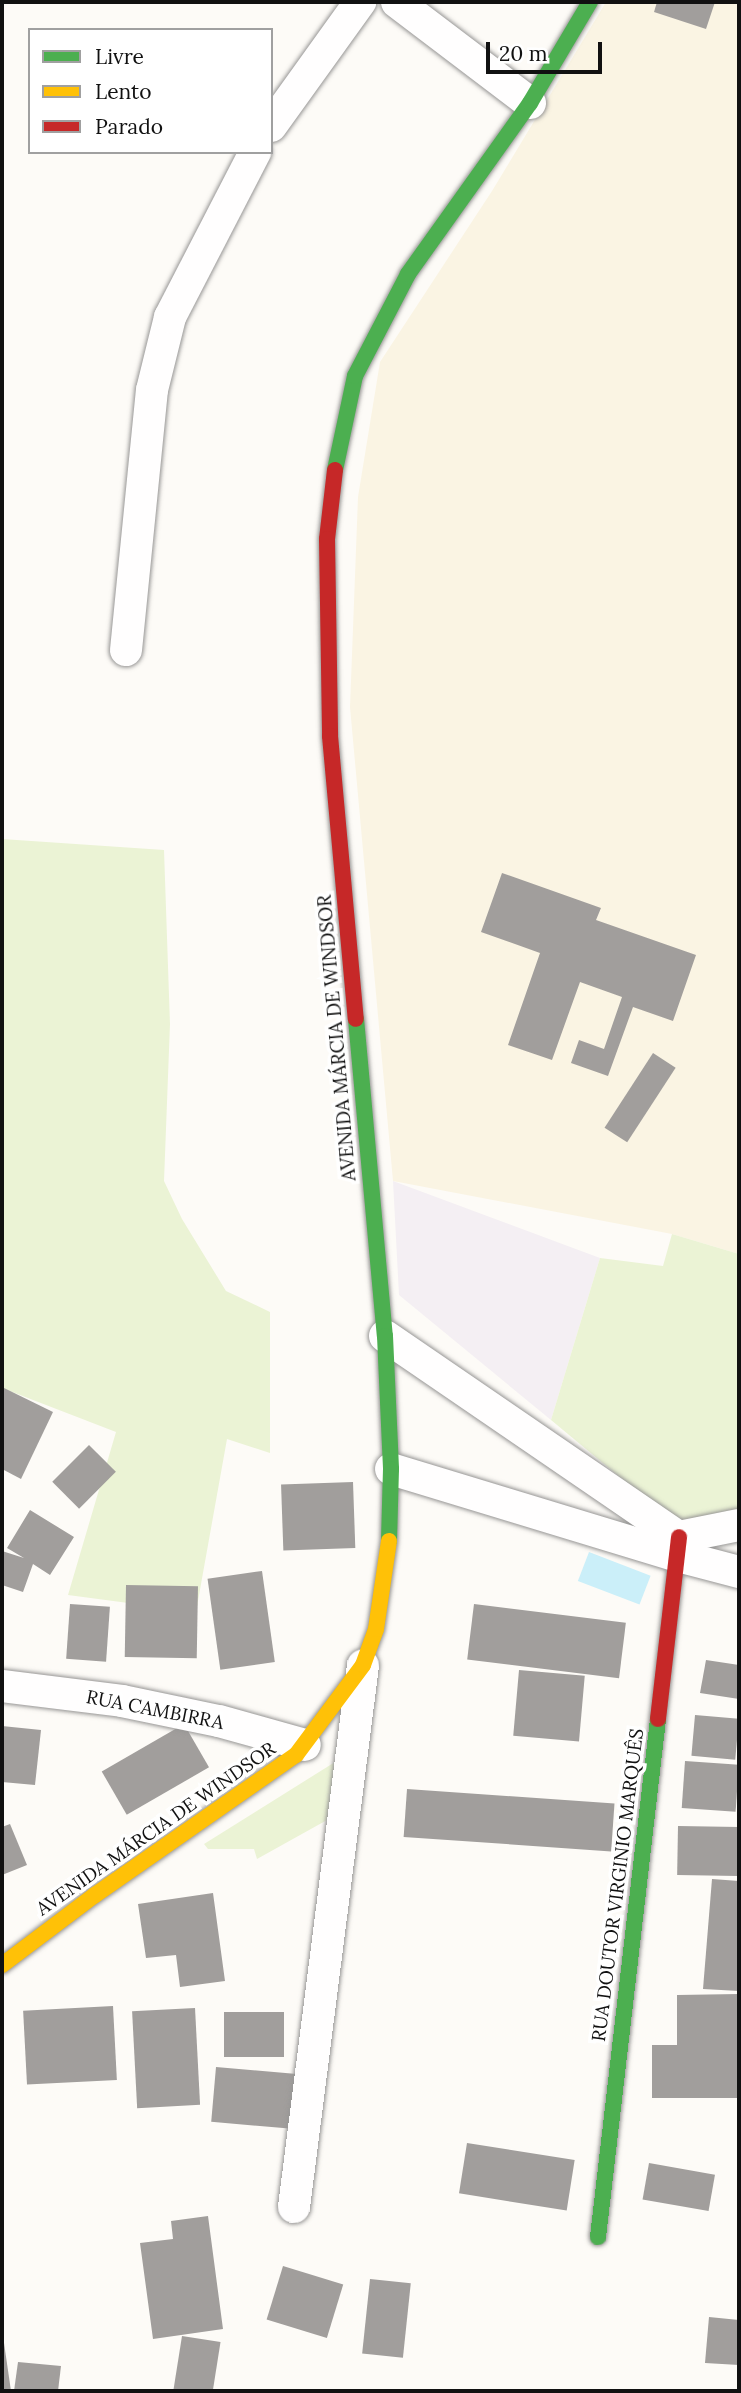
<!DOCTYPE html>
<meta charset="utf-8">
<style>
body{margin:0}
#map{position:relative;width:741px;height:2393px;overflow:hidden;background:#fdfbf7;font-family:Lora,serif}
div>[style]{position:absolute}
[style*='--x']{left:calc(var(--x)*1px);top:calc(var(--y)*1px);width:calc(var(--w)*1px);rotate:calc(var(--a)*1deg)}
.industrial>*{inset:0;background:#f4eff3}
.farmland>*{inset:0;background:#faf4e3}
.green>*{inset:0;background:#ebf3d5}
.water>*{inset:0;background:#cbeff9;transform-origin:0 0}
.building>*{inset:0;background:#a19e9c;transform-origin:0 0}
.roads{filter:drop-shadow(0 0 2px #979695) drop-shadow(0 0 2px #979695)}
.street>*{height:32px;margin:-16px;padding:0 16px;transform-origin:16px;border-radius:16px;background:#fffefe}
.fast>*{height:16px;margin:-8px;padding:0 8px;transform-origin:8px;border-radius:8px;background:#4caf50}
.slow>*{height:16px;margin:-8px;padding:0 8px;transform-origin:8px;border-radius:8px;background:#ffc107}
.jam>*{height:16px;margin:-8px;padding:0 8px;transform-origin:8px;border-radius:8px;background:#c62828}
span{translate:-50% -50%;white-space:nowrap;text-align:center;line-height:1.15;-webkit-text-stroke:7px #fff;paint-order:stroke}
.street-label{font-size:19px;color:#111}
.frame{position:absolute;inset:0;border:4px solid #111;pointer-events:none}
.legend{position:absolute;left:28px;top:28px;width:245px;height:126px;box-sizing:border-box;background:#fff;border:2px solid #a0a0a0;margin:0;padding:9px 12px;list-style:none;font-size:21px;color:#111}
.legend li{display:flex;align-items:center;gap:14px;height:35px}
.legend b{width:35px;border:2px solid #a0a0a0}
.scale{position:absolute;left:486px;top:42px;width:116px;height:32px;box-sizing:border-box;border:4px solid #111;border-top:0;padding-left:9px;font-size:21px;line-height:24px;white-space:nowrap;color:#111;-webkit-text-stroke:5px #fff;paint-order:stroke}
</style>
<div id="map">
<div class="industrial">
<div style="clip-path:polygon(393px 1181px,600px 1258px,551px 1420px,399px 1295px)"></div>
</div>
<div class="farmland">
<div style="clip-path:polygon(606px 2px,739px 2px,739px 1254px,672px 1234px,393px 1181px,350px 707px,358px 497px,380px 362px,492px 191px)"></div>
</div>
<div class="green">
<div style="clip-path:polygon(2px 839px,164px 850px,170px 1024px,164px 1181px,182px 1219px,226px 1291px,270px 1312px,270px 1453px,227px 1439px,196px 1612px,68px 1595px,116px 1432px,2px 1388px)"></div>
<div style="clip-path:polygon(672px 1234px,739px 1254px,739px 1510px,674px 1522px,551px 1420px,600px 1258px,663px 1266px)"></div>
<div style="clip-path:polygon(359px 1747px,354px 1805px,257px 1859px,254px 1849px,208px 1849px,204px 1844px)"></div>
</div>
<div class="water">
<div style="left:589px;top:1552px;width:66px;height:31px;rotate:21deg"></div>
</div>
<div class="building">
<div style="clip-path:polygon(657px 2px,715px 2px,706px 29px,654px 12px)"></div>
<div style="clip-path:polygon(502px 873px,601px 908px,596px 920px,696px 955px,673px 1021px,633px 1007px,608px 1076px,571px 1063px,579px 1040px,604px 1049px,622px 997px,580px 982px,552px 1060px,508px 1045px,540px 953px,481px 932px)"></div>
<div style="left:653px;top:1053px;width:27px;height:89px;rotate:33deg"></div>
<div style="clip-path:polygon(2px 1387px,53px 1412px,21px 1479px,2px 1469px)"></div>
<div style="left:89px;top:1445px;width:38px;height:52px;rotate:45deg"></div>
<div style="left:353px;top:1482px;width:66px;height:72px;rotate:88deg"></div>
<div style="clip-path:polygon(30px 1510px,74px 1537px,50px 1575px,33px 1564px,23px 1592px,2px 1585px,2px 1551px,24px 1558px,7px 1548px)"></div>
<div style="left:262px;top:1571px;width:92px;height:55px;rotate:82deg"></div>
<div style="left:126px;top:1585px;width:72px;height:72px;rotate:1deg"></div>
<div style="left:70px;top:1604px;width:40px;height:55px;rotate:4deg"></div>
<div style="left:474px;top:1604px;width:153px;height:56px;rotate:7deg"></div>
<div style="clip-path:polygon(706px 1660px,739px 1665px,739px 1699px,700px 1693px)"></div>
<div style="left:519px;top:1670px;width:66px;height:66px;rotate:5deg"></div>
<div style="left:695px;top:1715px;width:44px;height:41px;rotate:5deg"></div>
<div style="left:184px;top:1724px;width:50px;height:95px;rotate:60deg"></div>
<div style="clip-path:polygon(2px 1726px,41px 1730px,35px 1785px,2px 1782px)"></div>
<div style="left:685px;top:1761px;width:54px;height:47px;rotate:4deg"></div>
<div style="left:407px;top:1789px;width:208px;height:48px;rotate:4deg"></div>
<div style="clip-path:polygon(10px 1824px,27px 1865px,2px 1875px,2px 1827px)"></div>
<div style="left:678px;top:1826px;width:61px;height:49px;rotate:1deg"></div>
<div style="clip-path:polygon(712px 1879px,739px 1881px,739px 1991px,703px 1989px)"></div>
<div style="clip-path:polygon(213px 1893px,225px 1981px,180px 1987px,176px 1955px,146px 1958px,138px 1904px)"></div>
<div style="clip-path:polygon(739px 1994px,739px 2098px,652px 2098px,652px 2045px,677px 2045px,677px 1995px)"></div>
<div style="left:113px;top:2006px;width:74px;height:90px;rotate:87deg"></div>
<div style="left:195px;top:2008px;width:97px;height:63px;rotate:87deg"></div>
<div style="left:284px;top:2012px;width:45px;height:60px;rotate:90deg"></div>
<div style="left:216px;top:2067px;width:84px;height:55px;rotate:5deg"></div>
<div style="left:467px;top:2143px;width:109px;height:51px;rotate:9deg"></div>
<div style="left:649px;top:2163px;width:67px;height:37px;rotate:10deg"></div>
<div style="clip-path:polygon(208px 2216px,223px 2329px,153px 2339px,140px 2243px,173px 2239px,171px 2221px)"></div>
<div style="left:283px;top:2266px;width:63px;height:56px;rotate:17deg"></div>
<div style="left:370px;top:2279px;width:41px;height:75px;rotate:6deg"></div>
<div style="clip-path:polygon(709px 2317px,739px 2320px,739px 2365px,705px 2363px)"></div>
<div style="clip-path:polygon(2px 2336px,3px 2336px,11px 2391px,2px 2391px)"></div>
<div style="left:182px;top:2336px;width:39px;height:56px;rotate:9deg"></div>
<div style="clip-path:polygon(18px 2362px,61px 2366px,58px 2391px,14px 2391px)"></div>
</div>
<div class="roads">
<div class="street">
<div style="--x:397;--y:2;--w:167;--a:37.2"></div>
<div style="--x:271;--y:126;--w:153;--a:-54.3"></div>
<div style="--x:126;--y:650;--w:261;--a:-84.3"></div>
<div style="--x:152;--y:390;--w:75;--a:-76.1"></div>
<div style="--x:170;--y:317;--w:186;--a:-62.7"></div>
<div style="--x:385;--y:1336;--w:356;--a:34.4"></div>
<div style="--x:679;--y:1537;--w:61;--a:-11.3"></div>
<div style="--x:391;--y:1469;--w:300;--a:16.9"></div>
<div style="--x:678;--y:1556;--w:63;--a:14.7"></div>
<div style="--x:2;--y:1686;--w:121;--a:7.1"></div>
<div style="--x:122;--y:1701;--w:99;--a:11.7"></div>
<div style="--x:219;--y:1721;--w:89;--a:15.6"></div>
<div style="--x:294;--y:2207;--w:546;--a:-82.74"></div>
</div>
<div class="fast">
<div style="--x:335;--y:470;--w:96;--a:-78"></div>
<div style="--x:355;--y:376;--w:115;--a:-62.5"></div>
<div style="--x:408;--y:274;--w:210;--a:-54.5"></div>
<div style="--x:530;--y:103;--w:117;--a:-59.3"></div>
<div style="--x:356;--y:1019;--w:318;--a:84.8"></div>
<div style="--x:385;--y:1336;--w:133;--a:87.4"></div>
<div style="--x:391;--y:1469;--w:72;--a:91.6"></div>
<div style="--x:598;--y:2237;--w:521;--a:-83.39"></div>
</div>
<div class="slow">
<div style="--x:2;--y:1965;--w:116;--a:-37"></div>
<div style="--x:95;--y:1895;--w:245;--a:-34.9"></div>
<div style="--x:296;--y:1755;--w:112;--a:-53.3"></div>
<div style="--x:363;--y:1665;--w:38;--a:-70"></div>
<div style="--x:376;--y:1629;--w:89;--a:-81.6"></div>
</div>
<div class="jam">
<div style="--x:335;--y:470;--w:69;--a:96.6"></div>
<div style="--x:327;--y:539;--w:197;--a:89.1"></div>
<div style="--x:330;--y:736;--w:284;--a:84.8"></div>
<div style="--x:658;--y:1719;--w:183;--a:-83.4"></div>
</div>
</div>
<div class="street-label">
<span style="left:337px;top:1038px;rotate:-95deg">AVENIDA MÁRCIA DE WINDSOR</span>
<span style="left:155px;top:1710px;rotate:11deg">RUA CAMBIRRA</span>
<span style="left:156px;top:1829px;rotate:-35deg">AVENIDA MÁRCIA DE WINDSOR</span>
<span style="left:618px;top:1885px;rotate:-83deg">RUA DOUTOR VIRGINIO MARQUÊS</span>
</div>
<div class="frame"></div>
<ul class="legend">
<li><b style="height:9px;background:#4caf50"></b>Livre</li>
<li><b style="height:9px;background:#ffc107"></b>Lento</li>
<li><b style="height:9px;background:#c62828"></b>Parado</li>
</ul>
<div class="scale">20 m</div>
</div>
